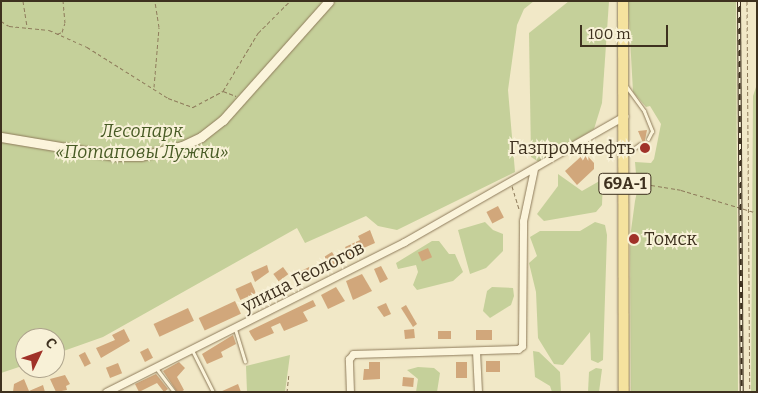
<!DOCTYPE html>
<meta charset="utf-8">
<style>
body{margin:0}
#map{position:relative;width:758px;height:393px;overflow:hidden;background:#f1e8c7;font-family:Bitter,serif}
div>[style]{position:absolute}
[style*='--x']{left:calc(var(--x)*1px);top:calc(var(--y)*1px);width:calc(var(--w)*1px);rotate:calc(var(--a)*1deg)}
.green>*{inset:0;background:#c5d09a}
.building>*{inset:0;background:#d1a77b;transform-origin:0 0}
.path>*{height:1px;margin-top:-0.5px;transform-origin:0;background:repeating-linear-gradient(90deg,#8e7b5b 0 4px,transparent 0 6.5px)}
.roads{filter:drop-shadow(0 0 1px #8e7b5b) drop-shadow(0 0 1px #8e7b5b)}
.service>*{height:3px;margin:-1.5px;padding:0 1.5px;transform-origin:1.5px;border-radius:1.5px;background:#fbf4db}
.minor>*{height:7px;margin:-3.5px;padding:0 3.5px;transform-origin:3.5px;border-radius:3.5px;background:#fbf4db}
.tertiary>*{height:9px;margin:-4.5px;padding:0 4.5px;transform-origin:4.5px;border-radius:4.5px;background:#fbf4db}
.primary>*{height:10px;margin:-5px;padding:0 5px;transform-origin:5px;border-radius:5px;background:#f5e29e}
.rail>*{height:4px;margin-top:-2px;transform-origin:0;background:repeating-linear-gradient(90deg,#f8f1d7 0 5.5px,#3e311f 0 11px);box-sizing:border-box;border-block:1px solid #3e311f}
.dots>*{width:14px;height:14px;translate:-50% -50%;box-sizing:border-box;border:2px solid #f8f1d7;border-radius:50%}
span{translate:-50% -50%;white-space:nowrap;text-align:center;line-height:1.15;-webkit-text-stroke:4px #f8f1d7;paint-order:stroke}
.shield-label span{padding:1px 4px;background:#f8f1d7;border:1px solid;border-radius:4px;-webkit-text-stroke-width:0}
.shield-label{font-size:16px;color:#3e311f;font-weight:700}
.park-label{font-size:18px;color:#485b25;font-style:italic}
.poi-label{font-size:18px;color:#3e311f}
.right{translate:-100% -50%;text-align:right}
.left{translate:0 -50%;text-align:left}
.street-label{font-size:18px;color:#3e311f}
.frame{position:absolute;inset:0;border:2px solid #3e311f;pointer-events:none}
.north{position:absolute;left:15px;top:328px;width:50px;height:50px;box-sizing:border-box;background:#f8f1d7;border:1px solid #aea48d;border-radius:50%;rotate:48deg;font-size:14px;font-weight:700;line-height:20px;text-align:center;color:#3e311f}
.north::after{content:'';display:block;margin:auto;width:18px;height:22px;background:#a03228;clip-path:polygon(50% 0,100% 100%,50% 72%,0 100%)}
.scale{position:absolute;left:580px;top:25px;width:88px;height:22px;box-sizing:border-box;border:2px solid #3e311f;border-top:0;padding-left:6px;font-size:15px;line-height:18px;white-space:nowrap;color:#3e311f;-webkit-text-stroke:4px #f8f1d7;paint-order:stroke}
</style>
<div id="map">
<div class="green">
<div style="clip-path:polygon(1px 1px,534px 1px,524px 9px,517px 25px,508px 90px,515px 172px,397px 230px,378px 226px,366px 216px,305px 243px,297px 228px,103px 337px,55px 354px,55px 338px,25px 338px,25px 365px,1px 373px)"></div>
<div style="clip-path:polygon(569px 1px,609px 1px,602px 103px,594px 129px,539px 162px,531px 157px,529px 33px)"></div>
<div style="clip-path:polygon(628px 1px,736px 1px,738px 392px,631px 392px,630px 238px,635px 201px,638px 187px,642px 185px,642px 174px,636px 174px,635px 162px,651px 163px,654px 159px,661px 124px,650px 106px,646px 107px,633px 92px)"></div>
<div style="clip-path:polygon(756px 87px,757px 392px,751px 392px,753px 96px)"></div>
<div style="clip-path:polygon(558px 174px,582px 191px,603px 179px,602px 205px,596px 212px,544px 221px,537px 214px,558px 186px)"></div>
<div style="clip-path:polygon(485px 222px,493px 230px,503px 234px,503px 251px,486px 268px,470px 274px,458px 230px)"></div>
<div style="clip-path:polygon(595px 222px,605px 225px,607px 235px,603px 360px,598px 363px,591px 360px,590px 332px,563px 365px,554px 364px,538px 338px,536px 292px,529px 263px,537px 256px,530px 237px,540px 231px,580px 231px)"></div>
<div style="clip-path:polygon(432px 241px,439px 241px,449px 254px,455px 254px,463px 272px,453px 281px,417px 290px,413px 285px,418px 272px,416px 265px,398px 269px,396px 263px)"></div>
<div style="clip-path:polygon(492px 287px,513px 288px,514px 296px,511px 305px,490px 318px,483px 311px,487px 291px)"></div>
<div style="clip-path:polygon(533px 351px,539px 352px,560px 372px,561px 392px,552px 392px,550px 386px,535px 377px)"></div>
<div style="clip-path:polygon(290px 355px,285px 392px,247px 392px,246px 366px)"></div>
<div style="clip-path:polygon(418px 367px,434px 368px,440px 373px,437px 392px,416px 392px,418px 379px,407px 370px)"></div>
<div style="clip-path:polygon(596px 368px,602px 369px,599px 392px,588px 392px,589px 372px)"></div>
</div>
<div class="building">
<div style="clip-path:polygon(647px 130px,645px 140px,650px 152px,642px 153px,643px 143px,638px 131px)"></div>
<div style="clip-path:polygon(585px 153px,594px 163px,594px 169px,577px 185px,565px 171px)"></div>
<div style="left:498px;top:206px;width:13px;height:13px;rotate:63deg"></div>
<div style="clip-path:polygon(370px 230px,375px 243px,357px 251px,358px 254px,350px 258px,345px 247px,360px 240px,358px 236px)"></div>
<div style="left:428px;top:248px;width:10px;height:11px;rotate:66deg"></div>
<div style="left:332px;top:252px;width:12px;height:9px;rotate:59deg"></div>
<div style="clip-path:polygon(267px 265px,269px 272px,255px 282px,251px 272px)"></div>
<div style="clip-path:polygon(381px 266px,388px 279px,380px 283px,374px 269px)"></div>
<div style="left:283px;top:267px;width:9px;height:12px;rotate:54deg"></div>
<div style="left:309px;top:267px;width:9px;height:11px;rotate:63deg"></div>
<div style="clip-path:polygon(362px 274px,372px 291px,353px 300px,346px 281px)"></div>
<div style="left:251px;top:282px;width:12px;height:17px;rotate:66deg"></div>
<div style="clip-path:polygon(336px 287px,345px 301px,328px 309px,321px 295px)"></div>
<div style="clip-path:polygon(313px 300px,316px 306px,303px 312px,308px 321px,284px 331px,280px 323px,271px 327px,274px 333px,255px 341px,251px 335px,249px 331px)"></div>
<div style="left:235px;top:301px;width:14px;height:40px;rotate:65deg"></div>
<div style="clip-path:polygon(386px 303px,391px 314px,384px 317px,377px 307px)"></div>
<div style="clip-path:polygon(406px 305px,417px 324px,413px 327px,401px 308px)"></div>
<div style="left:188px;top:308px;width:14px;height:38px;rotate:65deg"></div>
<div style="clip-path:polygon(124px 329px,130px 341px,101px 358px,96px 348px,115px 340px,112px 335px)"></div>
<div style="left:414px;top:329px;width:9px;height:10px;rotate:84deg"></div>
<div style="left:492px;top:330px;width:10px;height:16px;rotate:90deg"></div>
<div style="left:438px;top:331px;width:13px;height:8px"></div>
<div style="clip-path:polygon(233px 335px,236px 344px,221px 352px,223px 357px,207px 364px,202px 354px)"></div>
<div style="left:148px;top:348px;width:11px;height:9px;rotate:63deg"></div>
<div style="left:85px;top:352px;width:13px;height:7px;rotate:63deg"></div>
<div style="left:486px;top:361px;width:14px;height:11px"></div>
<div style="clip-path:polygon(179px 362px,185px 368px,177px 377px,184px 390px,181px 392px,177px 392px,163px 371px)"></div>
<div style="clip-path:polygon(369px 362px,380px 362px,380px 379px,363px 380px,364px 369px,369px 369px)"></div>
<div style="left:467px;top:362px;width:16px;height:11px;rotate:90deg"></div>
<div style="left:118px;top:363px;width:11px;height:13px;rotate:68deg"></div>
<div style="clip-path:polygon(156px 374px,168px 389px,164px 392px,157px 383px,139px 392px,135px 384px)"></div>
<div style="clip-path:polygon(65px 375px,70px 384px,66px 386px,67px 390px,56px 392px,50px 379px)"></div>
<div style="left:403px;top:377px;width:11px;height:9px;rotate:5deg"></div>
<div style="clip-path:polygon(24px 379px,29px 391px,43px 385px,45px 392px,13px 392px,14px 384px)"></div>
<div style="clip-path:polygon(238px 384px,241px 392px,220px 392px)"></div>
</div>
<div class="path">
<div style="--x:23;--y:1;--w:26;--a:81"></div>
<div style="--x:747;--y:1;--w:391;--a:89.6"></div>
<div style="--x:1;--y:21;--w:9;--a:32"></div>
<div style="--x:9;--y:26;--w:40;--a:5.7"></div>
<div style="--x:49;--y:30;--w:42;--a:24.1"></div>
<div style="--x:87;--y:47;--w:96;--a:32.2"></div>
<div style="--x:168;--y:98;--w:27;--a:20"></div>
<div style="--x:193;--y:107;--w:34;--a:-28"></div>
<div style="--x:223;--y:91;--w:68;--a:-58.9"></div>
<div style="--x:258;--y:33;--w:45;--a:-45"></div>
<div style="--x:57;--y:34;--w:5;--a:-22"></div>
<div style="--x:62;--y:32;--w:9;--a:-72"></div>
<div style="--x:65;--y:23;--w:22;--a:-95"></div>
<div style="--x:154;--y:87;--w:60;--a:-85.2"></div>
<div style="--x:159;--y:27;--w:26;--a:-99"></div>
<div style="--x:223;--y:91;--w:14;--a:21"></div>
<div style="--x:512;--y:186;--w:24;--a:73"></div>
<div style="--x:636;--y:193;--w:13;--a:-45"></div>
<div style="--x:645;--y:184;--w:36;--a:9"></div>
<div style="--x:681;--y:190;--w:79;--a:16.8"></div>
<div style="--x:1;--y:389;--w:3;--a:72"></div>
<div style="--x:287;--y:392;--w:19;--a:-84"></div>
</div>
<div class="roads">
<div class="service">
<div style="--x:626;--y:86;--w:31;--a:54"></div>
<div style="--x:644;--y:111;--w:22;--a:68"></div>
<div style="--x:652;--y:131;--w:9;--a:117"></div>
<div style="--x:625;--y:155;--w:19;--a:-36"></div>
<div style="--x:235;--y:329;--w:34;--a:73"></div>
<div style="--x:192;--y:350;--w:47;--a:63.4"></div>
<div style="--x:156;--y:368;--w:30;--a:53"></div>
</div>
<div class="minor">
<div style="--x:476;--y:351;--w:41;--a:87.2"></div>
<div style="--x:106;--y:392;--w:334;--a:-26.7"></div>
<div style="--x:404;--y:242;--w:254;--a:-29.8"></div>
<div style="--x:350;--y:392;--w:33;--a:-92"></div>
<div style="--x:349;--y:359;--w:6;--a:-51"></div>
<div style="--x:353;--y:354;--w:165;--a:-1.7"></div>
<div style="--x:518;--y:349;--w:5;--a:-37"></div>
<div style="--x:522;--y:346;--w:125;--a:-89.5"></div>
<div style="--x:523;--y:221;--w:53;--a:-78.1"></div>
</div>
<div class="tertiary">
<div style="--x:1;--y:137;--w:116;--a:9.5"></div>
<div style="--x:115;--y:156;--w:26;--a:0"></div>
<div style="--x:141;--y:156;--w:42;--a:-13.7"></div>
<div style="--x:182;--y:146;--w:21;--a:-25"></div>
<div style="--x:201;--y:137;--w:28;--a:-38"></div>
<div style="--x:223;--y:120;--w:159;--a:-48.3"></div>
</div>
<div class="primary">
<div style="--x:623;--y:1;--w:391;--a:89.9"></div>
</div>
</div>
<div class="rail">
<div style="--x:739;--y:1;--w:391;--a:89.6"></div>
</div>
<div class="dots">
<div style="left:645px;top:148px;background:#a03228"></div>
<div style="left:634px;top:239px;background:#a03228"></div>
</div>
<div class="shield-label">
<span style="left:625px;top:184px">69А-1</span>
</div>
<div class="park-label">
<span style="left:142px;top:142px">Лесопарк<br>«Потаповы Лужки»</span>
</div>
<div class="poi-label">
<span class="right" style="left:635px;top:148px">Газпромнефть</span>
<span class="left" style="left:644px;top:239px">Томск</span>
</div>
<div class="street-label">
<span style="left:303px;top:277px;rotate:-27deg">улица Геологов</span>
</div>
<div class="frame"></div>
<div class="north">С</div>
<div class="scale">100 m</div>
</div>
